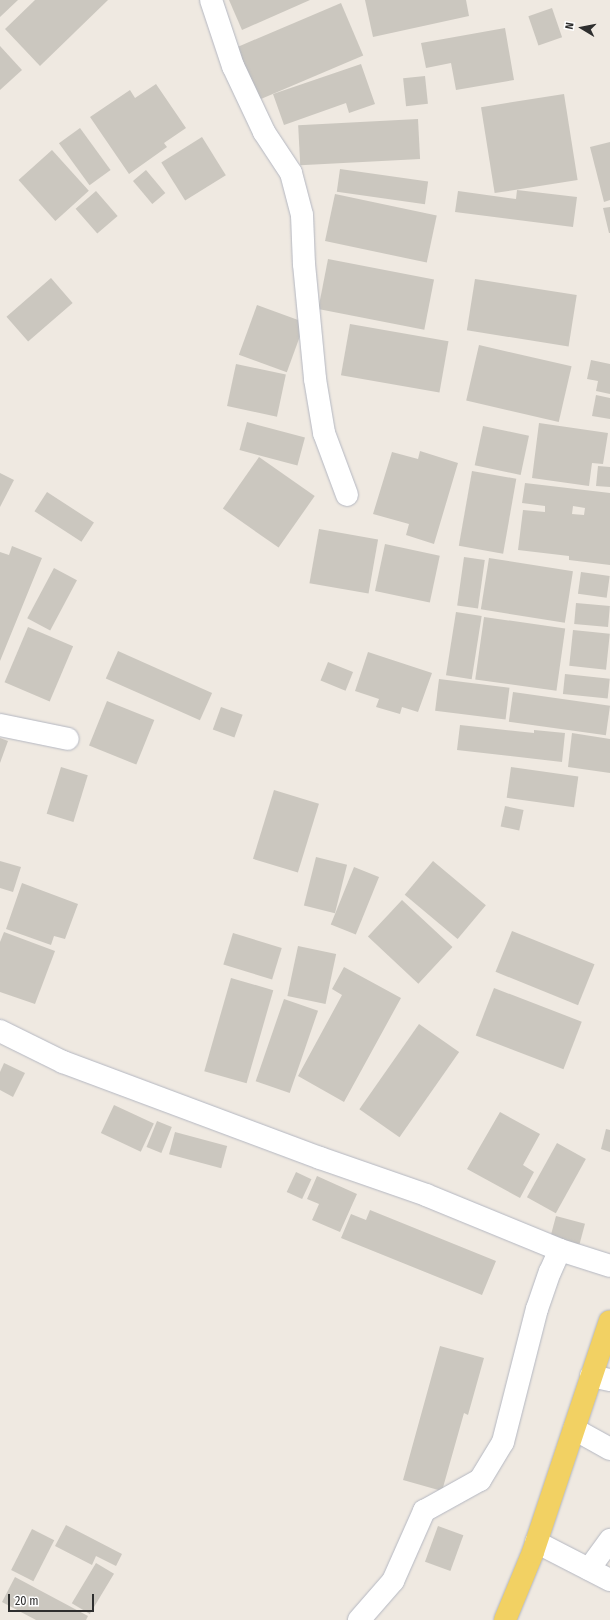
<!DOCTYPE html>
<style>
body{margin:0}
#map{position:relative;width:610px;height:1620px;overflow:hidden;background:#efe9e1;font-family:"Fira Sans Condensed",sans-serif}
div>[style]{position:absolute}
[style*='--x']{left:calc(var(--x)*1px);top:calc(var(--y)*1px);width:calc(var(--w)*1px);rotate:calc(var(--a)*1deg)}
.building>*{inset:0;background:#cbc7bf;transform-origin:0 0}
.roads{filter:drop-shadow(0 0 1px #b4b7c1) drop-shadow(0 0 1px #b4b7c1)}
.minor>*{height:22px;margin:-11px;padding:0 11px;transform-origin:11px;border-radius:11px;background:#fff}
.major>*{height:22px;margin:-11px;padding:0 11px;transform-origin:11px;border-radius:11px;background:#f2d163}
span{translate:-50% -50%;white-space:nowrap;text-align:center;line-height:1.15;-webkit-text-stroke:3px #fff;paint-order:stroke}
.north{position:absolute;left:562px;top:8px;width:40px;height:40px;-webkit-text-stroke:3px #fff;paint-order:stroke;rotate:280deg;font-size:11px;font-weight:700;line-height:16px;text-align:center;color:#2e2e2e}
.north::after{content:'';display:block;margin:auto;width:14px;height:18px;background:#2e2e2e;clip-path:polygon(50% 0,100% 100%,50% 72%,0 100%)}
.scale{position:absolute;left:8px;top:1594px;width:86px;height:18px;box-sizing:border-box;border:2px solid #2e2e2e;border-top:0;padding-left:5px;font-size:12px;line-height:14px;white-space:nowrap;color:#2e2e2e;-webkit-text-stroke:3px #fff;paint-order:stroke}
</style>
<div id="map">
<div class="building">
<div style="clip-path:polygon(0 0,18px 0,0 17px)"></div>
<div style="clip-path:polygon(35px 0,108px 0,40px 66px,5px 29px)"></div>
<div style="clip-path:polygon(229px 0,310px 0,242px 30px)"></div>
<div style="clip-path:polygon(365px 0,466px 0,469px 16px,373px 37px)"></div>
<div style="left:341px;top:3px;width:57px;height:115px;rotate:67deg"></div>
<div style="left:552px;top:8px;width:31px;height:25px;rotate:71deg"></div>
<div style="clip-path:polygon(505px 28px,514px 80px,456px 90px,451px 63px,426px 68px,421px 43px)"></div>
<div style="clip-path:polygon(0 46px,22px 70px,0 90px)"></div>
<div style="clip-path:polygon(361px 64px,375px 104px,349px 113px,346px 103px,284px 125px,273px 94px)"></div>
<div style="left:425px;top:76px;width:28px;height:22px;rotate:84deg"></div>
<div style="clip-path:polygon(156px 84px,186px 128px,164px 143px,167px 147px,129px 174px,90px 117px,130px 90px,135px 98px)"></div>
<div style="left:564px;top:94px;width:87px;height:84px;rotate:81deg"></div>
<div style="left:418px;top:119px;width:40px;height:120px;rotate:87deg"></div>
<div style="left:80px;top:128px;width:52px;height:26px;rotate:54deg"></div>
<div style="left:202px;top:137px;width:45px;height:48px;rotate:58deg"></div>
<div style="clip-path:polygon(610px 142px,610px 200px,604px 202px,590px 147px)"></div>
<div style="left:52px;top:150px;width:55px;height:45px;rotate:48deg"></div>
<div style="left:340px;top:169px;width:89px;height:23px;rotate:8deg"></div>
<div style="left:146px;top:170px;width:30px;height:17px;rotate:50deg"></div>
<div style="clip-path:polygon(517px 190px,577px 197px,573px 227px,455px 212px,458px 191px,516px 199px)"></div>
<div style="left:96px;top:191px;width:33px;height:27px;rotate:49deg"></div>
<div style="left:335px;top:194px;width:104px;height:48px;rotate:12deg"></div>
<div style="clip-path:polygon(610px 207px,610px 233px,609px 233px,603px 208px)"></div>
<div style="left:328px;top:259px;width:108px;height:51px;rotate:11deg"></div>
<div style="left:51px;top:278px;width:33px;height:59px;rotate:49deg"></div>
<div style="left:475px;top:279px;width:103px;height:52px;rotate:9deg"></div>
<div style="left:257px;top:305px;width:51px;height:53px;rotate:20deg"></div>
<div style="left:350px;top:324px;width:100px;height:52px;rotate:10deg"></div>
<div style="left:479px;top:345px;width:95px;height:57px;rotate:13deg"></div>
<div style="clip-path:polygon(591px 360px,610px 364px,610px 394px,596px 391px,598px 381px,587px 379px)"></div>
<div style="left:236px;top:364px;width:51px;height:43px;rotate:12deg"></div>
<div style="clip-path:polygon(596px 395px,610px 398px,610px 419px,592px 416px)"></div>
<div style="left:247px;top:422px;width:60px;height:29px;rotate:15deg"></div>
<div style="clip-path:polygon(539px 423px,608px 433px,603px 464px,592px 463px,589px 486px,532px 478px)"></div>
<div style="left:483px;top:426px;width:47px;height:40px;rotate:12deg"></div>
<div style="clip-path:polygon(420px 451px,458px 463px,434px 544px,406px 535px,409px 524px,373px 514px,392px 452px,418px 459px)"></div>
<div style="left:259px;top:457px;width:68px;height:63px;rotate:35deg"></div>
<div style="clip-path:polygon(598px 466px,610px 467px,610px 487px,596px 486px)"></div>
<div style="left:472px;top:471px;width:45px;height:76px;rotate:10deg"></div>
<div style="clip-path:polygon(0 473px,14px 480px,0 507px)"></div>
<div style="clip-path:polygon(evenodd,525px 483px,610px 493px,610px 565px,569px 560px,569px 556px,518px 550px,523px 510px,545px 512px,545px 506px,522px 503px,525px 483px,573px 506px,585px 508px,584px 515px,572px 514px,573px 506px)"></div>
<div style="left:47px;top:492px;width:56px;height:23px;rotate:33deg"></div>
<div style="left:319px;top:529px;width:60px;height:55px;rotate:10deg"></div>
<div style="left:385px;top:544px;width:56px;height:48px;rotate:12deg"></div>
<div style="clip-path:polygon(12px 546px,42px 558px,0 661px,0 552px,9px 555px)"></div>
<div style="left:464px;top:557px;width:21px;height:49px;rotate:8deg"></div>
<div style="left:489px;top:558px;width:85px;height:52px;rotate:9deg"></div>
<div style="left:54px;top:568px;width:26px;height:57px;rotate:28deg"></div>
<div style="left:581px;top:572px;width:29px;height:22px;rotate:8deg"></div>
<div style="left:576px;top:603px;width:34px;height:21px;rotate:5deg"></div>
<div style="left:456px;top:612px;width:26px;height:64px;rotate:9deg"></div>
<div style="left:484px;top:617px;width:82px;height:63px;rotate:8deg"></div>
<div style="left:28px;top:627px;width:49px;height:60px;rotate:23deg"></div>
<div style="left:573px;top:630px;width:37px;height:36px;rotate:6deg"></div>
<div style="left:118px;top:651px;width:103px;height:30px;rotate:24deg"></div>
<div style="clip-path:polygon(368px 652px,432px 673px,418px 712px,402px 707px,400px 714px,376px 707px,379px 699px,355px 691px)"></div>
<div style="left:328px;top:662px;width:27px;height:20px;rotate:22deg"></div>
<div style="left:565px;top:674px;width:45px;height:20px;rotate:6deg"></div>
<div style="left:439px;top:679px;width:71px;height:32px;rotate:7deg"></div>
<div style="left:513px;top:692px;width:98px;height:30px;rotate:8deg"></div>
<div style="left:107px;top:701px;width:51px;height:48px;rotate:22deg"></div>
<div style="left:221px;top:707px;width:23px;height:24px;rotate:20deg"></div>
<div style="clip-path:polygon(460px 725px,534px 733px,534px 730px,565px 733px,562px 762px,457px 750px)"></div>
<div style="clip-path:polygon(572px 733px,610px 739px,610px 773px,568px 767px)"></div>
<div style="clip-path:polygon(0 738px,8px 741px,0 763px)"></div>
<div style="left:61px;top:767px;width:28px;height:49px;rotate:17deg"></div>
<div style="left:511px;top:767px;width:68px;height:31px;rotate:8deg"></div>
<div style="left:274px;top:790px;width:47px;height:72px;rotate:17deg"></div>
<div style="left:505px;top:806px;width:19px;height:21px;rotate:12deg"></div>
<div style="left:316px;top:857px;width:32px;height:50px;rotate:14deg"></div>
<div style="clip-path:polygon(0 861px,21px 867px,13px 892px,0 888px)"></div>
<div style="left:433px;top:861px;width:69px;height:44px;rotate:40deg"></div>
<div style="left:354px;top:867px;width:27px;height:62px;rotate:22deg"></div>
<div style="clip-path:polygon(22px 883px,78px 904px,65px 939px,54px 936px,51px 945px,6px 929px)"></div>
<div style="left:402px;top:900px;width:69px;height:50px;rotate:43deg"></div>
<div style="left:512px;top:931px;width:89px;height:44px;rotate:22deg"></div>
<div style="clip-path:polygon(4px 932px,55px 951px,35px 1004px,0 992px,0 942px)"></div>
<div style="left:233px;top:933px;width:51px;height:33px;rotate:17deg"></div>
<div style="left:298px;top:946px;width:39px;height:51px;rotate:12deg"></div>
<div style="clip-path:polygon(344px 967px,401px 998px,344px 1102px,298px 1076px,342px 995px,332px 989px)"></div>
<div style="left:231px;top:978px;width:44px;height:97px;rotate:16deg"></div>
<div style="left:494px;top:988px;width:94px;height:51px;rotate:21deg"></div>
<div style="left:284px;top:999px;width:36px;height:87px;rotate:19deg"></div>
<div style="left:419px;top:1024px;width:49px;height:104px;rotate:35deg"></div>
<div style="clip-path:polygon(4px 1063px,25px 1073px,13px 1097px,0 1090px,0 1072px)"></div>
<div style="left:114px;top:1105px;width:44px;height:31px;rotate:25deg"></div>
<div style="clip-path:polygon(500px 1112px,540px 1134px,523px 1165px,534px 1172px,520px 1198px,467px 1169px)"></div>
<div style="left:157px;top:1121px;width:16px;height:28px;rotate:22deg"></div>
<div style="clip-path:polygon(606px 1129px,610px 1130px,610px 1152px,601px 1149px)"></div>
<div style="left:175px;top:1132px;width:54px;height:23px;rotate:15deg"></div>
<div style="left:557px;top:1143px;width:33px;height:62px;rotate:29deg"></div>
<div style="left:296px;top:1172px;width:17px;height:22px;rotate:25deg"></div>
<div style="clip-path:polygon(317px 1176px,357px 1194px,340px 1232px,312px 1220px,319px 1204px,307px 1199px)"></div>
<div style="clip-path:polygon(370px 1210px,496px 1261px,482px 1295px,341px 1238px,351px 1214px,366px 1220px)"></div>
<div style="left:556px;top:1216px;width:30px;height:23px;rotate:15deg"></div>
<div style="clip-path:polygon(440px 1346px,484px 1358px,468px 1415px,464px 1413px,442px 1491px,403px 1480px)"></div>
<div style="clip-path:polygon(66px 1525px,122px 1554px,116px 1566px,96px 1556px,92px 1565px,55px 1546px)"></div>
<div style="left:438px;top:1526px;width:27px;height:38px;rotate:20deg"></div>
<div style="left:32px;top:1529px;width:25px;height:46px;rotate:27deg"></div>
<div style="left:96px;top:1563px;width:21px;height:47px;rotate:31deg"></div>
<div style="clip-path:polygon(15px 1577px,88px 1616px,86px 1620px,36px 1620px,2px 1602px)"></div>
</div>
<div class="roads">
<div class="minor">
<div style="--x:211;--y:0;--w:70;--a:71.6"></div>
<div style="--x:233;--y:66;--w:73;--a:64.8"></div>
<div style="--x:264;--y:132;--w:49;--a:56.6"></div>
<div style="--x:291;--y:173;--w:43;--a:75.3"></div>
<div style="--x:302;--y:215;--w:49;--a:87.7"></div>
<div style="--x:304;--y:264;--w:116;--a:84.5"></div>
<div style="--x:315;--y:379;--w:55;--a:80.5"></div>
<div style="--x:324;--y:433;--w:66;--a:69.6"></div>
<div style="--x:0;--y:725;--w:69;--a:11.6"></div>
<div style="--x:0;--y:1031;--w:70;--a:26.2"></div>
<div style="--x:63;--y:1062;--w:274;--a:20.5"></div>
<div style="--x:320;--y:1158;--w:112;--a:19.2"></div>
<div style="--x:426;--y:1195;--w:145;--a:22.3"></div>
<div style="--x:560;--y:1250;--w:52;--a:17.7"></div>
<div style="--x:591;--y:1376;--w:19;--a:12"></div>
<div style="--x:574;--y:1429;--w:41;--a:29.1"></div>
<div style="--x:536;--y:1542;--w:83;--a:27.2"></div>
<div style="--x:589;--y:1569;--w:36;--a:-54"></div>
<div style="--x:359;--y:1620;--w:52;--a:-48.9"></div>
<div style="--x:393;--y:1581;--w:77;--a:-66.1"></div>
<div style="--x:424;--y:1511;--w:64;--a:-29"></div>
<div style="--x:480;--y:1480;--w:44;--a:-58.8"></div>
<div style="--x:503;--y:1442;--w:137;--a:-75.7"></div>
<div style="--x:537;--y:1309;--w:39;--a:-71"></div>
<div style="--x:550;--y:1272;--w:24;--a:-66"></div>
</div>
<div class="major">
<div style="--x:505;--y:1620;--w:74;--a:-67.6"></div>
<div style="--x:533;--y:1552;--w:243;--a:-71.6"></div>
</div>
</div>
<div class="north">N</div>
<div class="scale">20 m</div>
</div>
